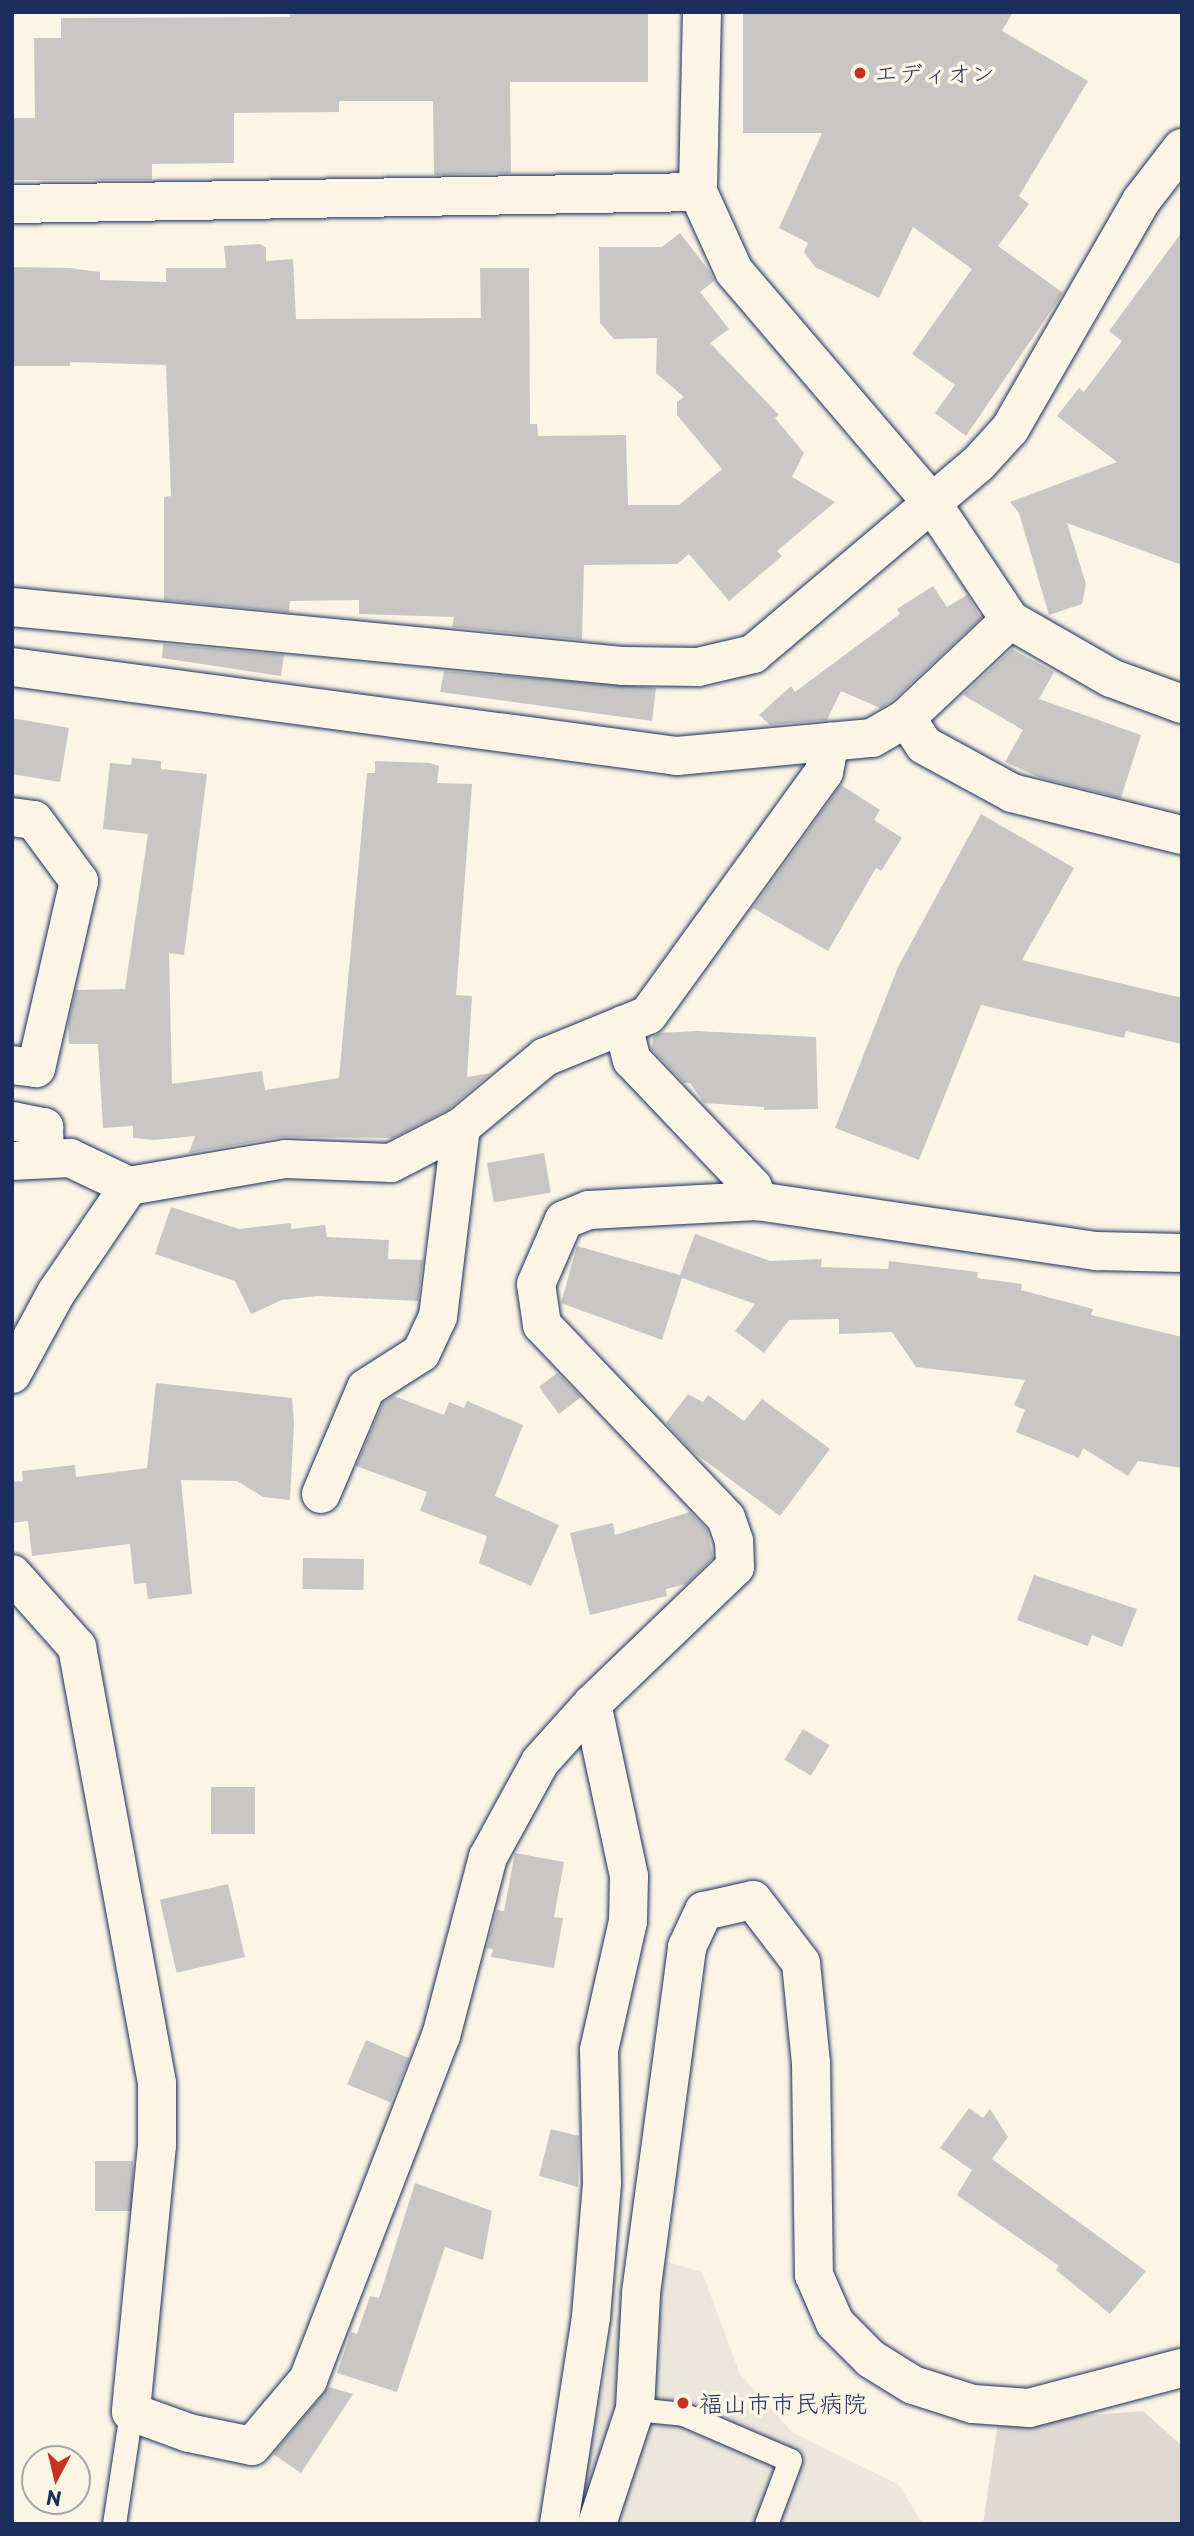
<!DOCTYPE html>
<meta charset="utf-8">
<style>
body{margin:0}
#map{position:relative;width:1194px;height:2536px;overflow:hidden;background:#fcf5e5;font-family:"Playpen Sans","Klee One",sans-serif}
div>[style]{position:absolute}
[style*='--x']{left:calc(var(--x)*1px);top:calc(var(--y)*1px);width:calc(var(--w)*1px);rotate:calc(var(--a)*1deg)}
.built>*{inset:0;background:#ece7dc}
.green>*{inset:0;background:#dfdbd4}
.building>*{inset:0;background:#c8c7c6;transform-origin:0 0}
.roads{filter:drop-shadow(0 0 2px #1b2f5e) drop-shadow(0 0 2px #1b2f5e)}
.service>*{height:23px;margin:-11.5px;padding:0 11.5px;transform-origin:11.5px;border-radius:11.5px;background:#fcf5e5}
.minor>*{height:38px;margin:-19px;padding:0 19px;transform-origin:19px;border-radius:19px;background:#fcf5e5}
.dots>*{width:19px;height:19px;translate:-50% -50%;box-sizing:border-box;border:4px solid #fcf5e5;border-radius:50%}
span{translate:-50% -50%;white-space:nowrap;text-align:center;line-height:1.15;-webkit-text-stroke:7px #fcf5e5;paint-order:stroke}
.poi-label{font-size:24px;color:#1b2f5e}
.left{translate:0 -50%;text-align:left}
.frame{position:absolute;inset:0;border:14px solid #1b2f5e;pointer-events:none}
.north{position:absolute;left:21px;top:2445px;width:70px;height:70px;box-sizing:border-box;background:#fcf5e5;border:2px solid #a2a6af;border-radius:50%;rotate:187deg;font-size:19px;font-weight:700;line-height:28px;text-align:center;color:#1b2f5e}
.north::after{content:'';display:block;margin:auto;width:24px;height:32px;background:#c8321e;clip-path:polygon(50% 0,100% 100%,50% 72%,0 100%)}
</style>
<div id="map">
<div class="built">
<div style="clip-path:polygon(631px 2251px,702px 2272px,740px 2374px,792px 2432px,899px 2485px,923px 2524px,574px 2524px)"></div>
</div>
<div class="green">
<div style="clip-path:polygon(1143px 2411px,1182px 2446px,1182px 2524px,983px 2524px,998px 2422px)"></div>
</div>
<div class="building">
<div style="clip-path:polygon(290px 12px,648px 12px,648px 82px,510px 82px,511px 173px,434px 175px,433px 101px,339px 101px,339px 112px,234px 113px,234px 163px,152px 164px,152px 180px,12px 180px,12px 118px,35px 118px,34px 38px,61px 38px,61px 18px,290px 17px)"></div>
<div style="clip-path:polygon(743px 12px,1013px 12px,1002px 31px,1088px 81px,1019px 196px,1029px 204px,998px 246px,1063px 293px,966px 436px,935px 413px,955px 385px,912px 354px,972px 269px,913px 227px,879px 298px,815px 267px,804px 252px,808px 243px,779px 228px,822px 133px,743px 133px)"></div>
<div style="clip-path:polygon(1182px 232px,1182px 565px,1067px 523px,1086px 584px,1082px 604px,1049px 615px,1019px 513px,1010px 502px,1117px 462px,1057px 416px,1079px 388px,1084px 392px,1122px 341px,1109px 331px)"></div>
<div style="clip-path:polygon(680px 233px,710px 272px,714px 281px,700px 292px,729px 329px,710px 343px,779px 415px,775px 418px,804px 453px,792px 477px,835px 502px,777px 551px,782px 556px,729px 601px,689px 554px,677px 564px,584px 565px,582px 640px,452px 627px,454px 617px,359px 614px,359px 600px,290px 601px,289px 612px,164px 600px,164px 497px,171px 496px,166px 365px,70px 362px,70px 366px,12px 366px,12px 267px,70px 268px,100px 272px,100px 280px,166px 282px,166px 268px,226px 268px,224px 246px,260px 244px,266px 248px,266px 261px,293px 259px,296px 319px,481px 318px,480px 268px,529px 268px,530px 424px,537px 424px,538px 436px,626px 435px,628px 505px,679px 505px,722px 469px,677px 415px,677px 402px,684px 397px,656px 373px,657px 338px,614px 339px,600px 323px,599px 247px,662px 247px)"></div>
<div style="clip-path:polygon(933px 586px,947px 607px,967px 595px,981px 618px,893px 700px,880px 708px,841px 691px,827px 720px,770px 725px,759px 715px,791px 686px,795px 692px,900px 614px,897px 609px)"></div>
<div style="clip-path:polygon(163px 644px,284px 655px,281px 676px,162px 658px)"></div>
<div style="clip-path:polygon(1012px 649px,1054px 672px,1039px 699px,1141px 735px,1121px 798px,1041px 778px,1005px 762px,1023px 730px,963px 695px)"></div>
<div style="clip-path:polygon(444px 671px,656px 688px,652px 721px,440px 692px)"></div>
<div style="clip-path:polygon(12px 718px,69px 728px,60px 782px,12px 774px)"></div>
<div style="clip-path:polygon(132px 758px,161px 761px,161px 769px,207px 774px,184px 955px,169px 953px,172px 1084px,262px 1071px,265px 1090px,339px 1078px,367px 773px,375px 773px,375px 761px,430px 763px,439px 766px,437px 783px,472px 784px,456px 995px,472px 996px,467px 1077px,491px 1073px,449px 1109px,393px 1138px,282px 1137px,189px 1153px,195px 1136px,154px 1140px,133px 1138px,133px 1126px,103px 1128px,98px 1044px,69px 1044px,68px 1025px,76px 990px,125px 989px,148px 834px,103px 829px,110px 763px,131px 765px)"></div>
<div style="clip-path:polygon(841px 785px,880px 810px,874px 820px,902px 838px,881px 871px,876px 868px,828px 951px,753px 908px)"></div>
<div style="clip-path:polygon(981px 814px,1074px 868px,1022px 960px,1182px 998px,1182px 1044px,1126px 1031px,1124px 1038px,981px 1005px,919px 1160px,835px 1128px,898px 967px)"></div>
<div style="clip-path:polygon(697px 1031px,816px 1037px,818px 1109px,764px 1110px,764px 1107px,704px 1103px,690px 1083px,684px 1083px,652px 1049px,653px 1037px,659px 1033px)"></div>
<div style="left:544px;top:1153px;width:40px;height:58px;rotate:80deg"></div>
<div style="clip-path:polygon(171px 1207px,239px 1229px,291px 1223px,291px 1229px,325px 1225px,327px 1237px,389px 1240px,388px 1259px,423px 1260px,418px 1301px,317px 1296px,282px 1300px,251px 1314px,235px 1281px,155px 1254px)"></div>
<div style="clip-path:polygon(695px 1234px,770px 1261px,822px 1259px,821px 1267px,888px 1269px,889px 1261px,978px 1272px,977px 1278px,1022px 1284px,1021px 1290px,1093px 1309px,1091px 1315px,1182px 1337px,1182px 1468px,1138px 1461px,1128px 1476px,1083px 1448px,1079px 1458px,1016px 1432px,1025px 1410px,1014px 1405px,1025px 1380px,916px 1367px,892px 1332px,839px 1334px,839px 1319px,789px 1320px,764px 1353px,735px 1331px,755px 1304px,682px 1278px,662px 1340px,561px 1303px,577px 1246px,680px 1275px)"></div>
<div style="clip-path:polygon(557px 1373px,581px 1397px,559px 1414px,539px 1387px)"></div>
<div style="clip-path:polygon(156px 1383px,292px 1398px,294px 1423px,290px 1500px,263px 1497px,237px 1481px,181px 1480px,192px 1594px,148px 1599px,146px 1583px,134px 1584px,130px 1544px,32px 1556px,28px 1521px,12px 1523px,12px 1482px,23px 1481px,22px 1471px,75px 1465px,76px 1477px,147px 1468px)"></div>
<div style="clip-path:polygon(688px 1394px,703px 1402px,708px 1395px,744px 1421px,762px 1399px,830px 1449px,780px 1516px,692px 1451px,666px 1423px)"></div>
<div style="clip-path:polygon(394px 1396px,444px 1415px,449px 1402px,464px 1408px,467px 1401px,523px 1425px,495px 1496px,559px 1525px,531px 1586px,479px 1563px,487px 1536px,420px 1511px,427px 1492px,356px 1466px,383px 1403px)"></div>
<div style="clip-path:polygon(690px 1512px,707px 1530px,713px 1558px,686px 1584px,666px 1589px,667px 1596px,590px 1615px,570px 1533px,613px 1523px,615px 1535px)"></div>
<div style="left:303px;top:1558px;width:61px;height:31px;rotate:1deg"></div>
<div style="clip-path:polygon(1034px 1575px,1137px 1609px,1122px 1647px,1092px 1635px,1088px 1646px,1017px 1620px)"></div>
<div style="left:803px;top:1729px;width:31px;height:36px;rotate:31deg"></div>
<div style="left:211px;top:1787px;width:44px;height:47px"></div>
<div style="clip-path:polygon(515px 1853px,564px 1862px,554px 1917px,563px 1918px,554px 1968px,491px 1957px,493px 1949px,487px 1948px,497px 1910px,504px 1911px)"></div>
<div style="left:228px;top:1884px;width:75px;height:70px;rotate:77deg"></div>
<div style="left:366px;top:2040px;width:47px;height:48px;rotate:23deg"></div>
<div style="clip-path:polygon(969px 2108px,983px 2118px,990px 2109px,1008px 2137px,992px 2159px,1146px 2271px,1110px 2314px,1056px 2270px,1059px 2266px,957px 2195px,972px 2170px,940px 2148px)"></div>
<div style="clip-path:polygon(551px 2129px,579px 2136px,578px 2187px,539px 2176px)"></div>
<div style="left:95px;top:2161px;width:38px;height:50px"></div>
<div style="clip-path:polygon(415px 2183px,492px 2211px,483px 2260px,445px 2247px,397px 2392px,337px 2373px,351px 2332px,357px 2334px,370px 2296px,379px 2298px)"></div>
<div style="clip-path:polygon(329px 2387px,353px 2394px,301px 2473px,273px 2454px)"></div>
</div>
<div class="roads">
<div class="service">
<div style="--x:635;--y:2409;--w:48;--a:5.9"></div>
<div style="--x:683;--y:2414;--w:116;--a:23.3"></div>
<div style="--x:790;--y:2460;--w:68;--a:110.6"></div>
<div style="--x:114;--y:2524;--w:113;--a:-81.4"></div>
</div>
<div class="minor">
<div style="--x:702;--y:12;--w:180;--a:91.3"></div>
<div style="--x:698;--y:192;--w:87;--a:65.5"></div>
<div style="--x:734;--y:271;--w:305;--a:49.5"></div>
<div style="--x:932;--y:503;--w:141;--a:56.3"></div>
<div style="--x:1010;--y:620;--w:116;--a:29.9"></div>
<div style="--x:1111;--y:678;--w:76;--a:20.1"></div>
<div style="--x:12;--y:204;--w:686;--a:-1"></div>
<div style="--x:12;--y:607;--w:615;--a:5.51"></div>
<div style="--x:624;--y:666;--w:74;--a:0.8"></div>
<div style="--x:698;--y:667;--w:57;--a:-13.3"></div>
<div style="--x:753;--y:654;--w:294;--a:-40.2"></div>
<div style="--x:978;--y:464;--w:47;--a:-47.6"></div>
<div style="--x:1010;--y:429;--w:263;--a:-60.1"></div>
<div style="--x:1141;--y:201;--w:67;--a:-52.3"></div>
<div style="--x:12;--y:667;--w:671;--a:7.62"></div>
<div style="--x:677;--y:756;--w:196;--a:-5.3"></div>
<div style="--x:872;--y:738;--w:39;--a:-30"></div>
<div style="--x:906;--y:718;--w:143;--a:-43.3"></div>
<div style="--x:906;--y:718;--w:32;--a:56"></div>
<div style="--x:924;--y:745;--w:100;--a:28.6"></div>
<div style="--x:1012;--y:793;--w:175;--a:13.9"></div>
<div style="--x:12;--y:817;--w:22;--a:8"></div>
<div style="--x:34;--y:820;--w:76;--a:53.6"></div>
<div style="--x:79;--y:881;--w:192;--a:102.9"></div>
<div style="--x:36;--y:1068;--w:24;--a:-173"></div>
<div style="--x:623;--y:1025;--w:36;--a:76"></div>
<div style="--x:632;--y:1060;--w:175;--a:46.4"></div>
<div style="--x:753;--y:1187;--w:15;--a:74"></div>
<div style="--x:12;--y:1121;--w:33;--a:11"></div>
<div style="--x:44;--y:1127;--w:32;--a:88"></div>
<div style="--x:12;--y:1161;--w:58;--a:-3"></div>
<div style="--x:70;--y:1158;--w:65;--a:25.4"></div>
<div style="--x:12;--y:1374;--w:92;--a:-61.5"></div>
<div style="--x:56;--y:1293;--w:130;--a:-55.7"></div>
<div style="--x:129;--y:1186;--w:158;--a:-9.8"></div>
<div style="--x:285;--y:1159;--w:106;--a:2.2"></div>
<div style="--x:391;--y:1163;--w:79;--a:-27.2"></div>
<div style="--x:461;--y:1127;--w:109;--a:-39.8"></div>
<div style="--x:545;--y:1057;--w:111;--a:-22.2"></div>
<div style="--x:648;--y:1015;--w:300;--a:-54.1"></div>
<div style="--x:824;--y:772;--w:31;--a:-79"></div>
<div style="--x:321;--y:1494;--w:115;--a:-67"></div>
<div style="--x:366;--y:1388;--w:65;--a:-32.5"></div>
<div style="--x:421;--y:1353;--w:40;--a:-65"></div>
<div style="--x:438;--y:1317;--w:191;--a:-83.1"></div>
<div style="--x:12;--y:1574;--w:98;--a:48.3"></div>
<div style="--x:77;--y:1647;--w:443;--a:79.6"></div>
<div style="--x:157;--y:2083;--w:62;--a:90"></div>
<div style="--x:157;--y:2145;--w:268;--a:95.6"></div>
<div style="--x:131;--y:2412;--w:62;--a:19.9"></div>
<div style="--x:189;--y:2433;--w:64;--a:11.7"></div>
<div style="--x:252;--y:2446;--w:87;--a:-49.7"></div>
<div style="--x:308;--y:2380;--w:369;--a:-68.9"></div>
<div style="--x:441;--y:2036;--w:185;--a:-75.3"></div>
<div style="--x:488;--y:1857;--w:108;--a:-61.3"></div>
<div style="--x:540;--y:1762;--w:78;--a:-48.1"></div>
<div style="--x:592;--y:1704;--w:198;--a:-43.8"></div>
<div style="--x:735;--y:1567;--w:26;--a:-92"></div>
<div style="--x:734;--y:1541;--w:24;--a:-109"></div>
<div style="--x:726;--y:1518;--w:267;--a:-133.6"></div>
<div style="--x:542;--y:1325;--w:41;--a:-98.3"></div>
<div style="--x:536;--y:1284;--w:70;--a:-66.4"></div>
<div style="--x:564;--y:1220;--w:27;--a:-22"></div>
<div style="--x:589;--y:1210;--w:168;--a:-3.1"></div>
<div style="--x:757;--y:1201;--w:344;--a:8.4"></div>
<div style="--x:1097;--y:1251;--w:85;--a:1.3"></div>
<div style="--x:559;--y:2524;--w:209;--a:-81.2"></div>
<div style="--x:591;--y:2317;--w:134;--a:-85.3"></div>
<div style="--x:602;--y:2183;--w:133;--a:-91.3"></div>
<div style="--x:599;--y:2050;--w:132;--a:-77.3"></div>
<div style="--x:628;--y:1921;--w:45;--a:-88.7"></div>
<div style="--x:629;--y:1876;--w:176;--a:-102.1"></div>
<div style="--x:597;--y:2524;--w:121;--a:-71.7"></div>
<div style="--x:635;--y:2409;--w:116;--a:-87"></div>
<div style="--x:641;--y:2293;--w:349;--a:-82.4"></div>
<div style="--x:687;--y:1947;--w:40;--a:-65"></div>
<div style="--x:704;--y:1911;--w:50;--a:-12.7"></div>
<div style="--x:753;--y:1900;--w:79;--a:52.7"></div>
<div style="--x:801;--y:1963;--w:100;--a:84.3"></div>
<div style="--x:811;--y:2063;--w:212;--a:89.2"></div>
<div style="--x:814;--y:2275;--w:52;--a:66.4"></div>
<div style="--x:835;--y:2323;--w:51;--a:45"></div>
<div style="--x:871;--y:2359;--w:49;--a:31.8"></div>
<div style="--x:913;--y:2385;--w:63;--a:17.6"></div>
<div style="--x:973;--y:2404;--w:56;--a:4.1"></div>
<div style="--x:1029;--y:2408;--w:158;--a:-14.7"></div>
</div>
</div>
<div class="dots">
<div style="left:860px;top:73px;background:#c8321e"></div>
<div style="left:683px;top:2403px;background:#c8321e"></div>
</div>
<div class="poi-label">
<span class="left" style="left:874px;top:73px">エディオン</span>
<span class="left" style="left:699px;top:2403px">福山市市民病院</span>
</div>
<div class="frame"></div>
<div class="north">N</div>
</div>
